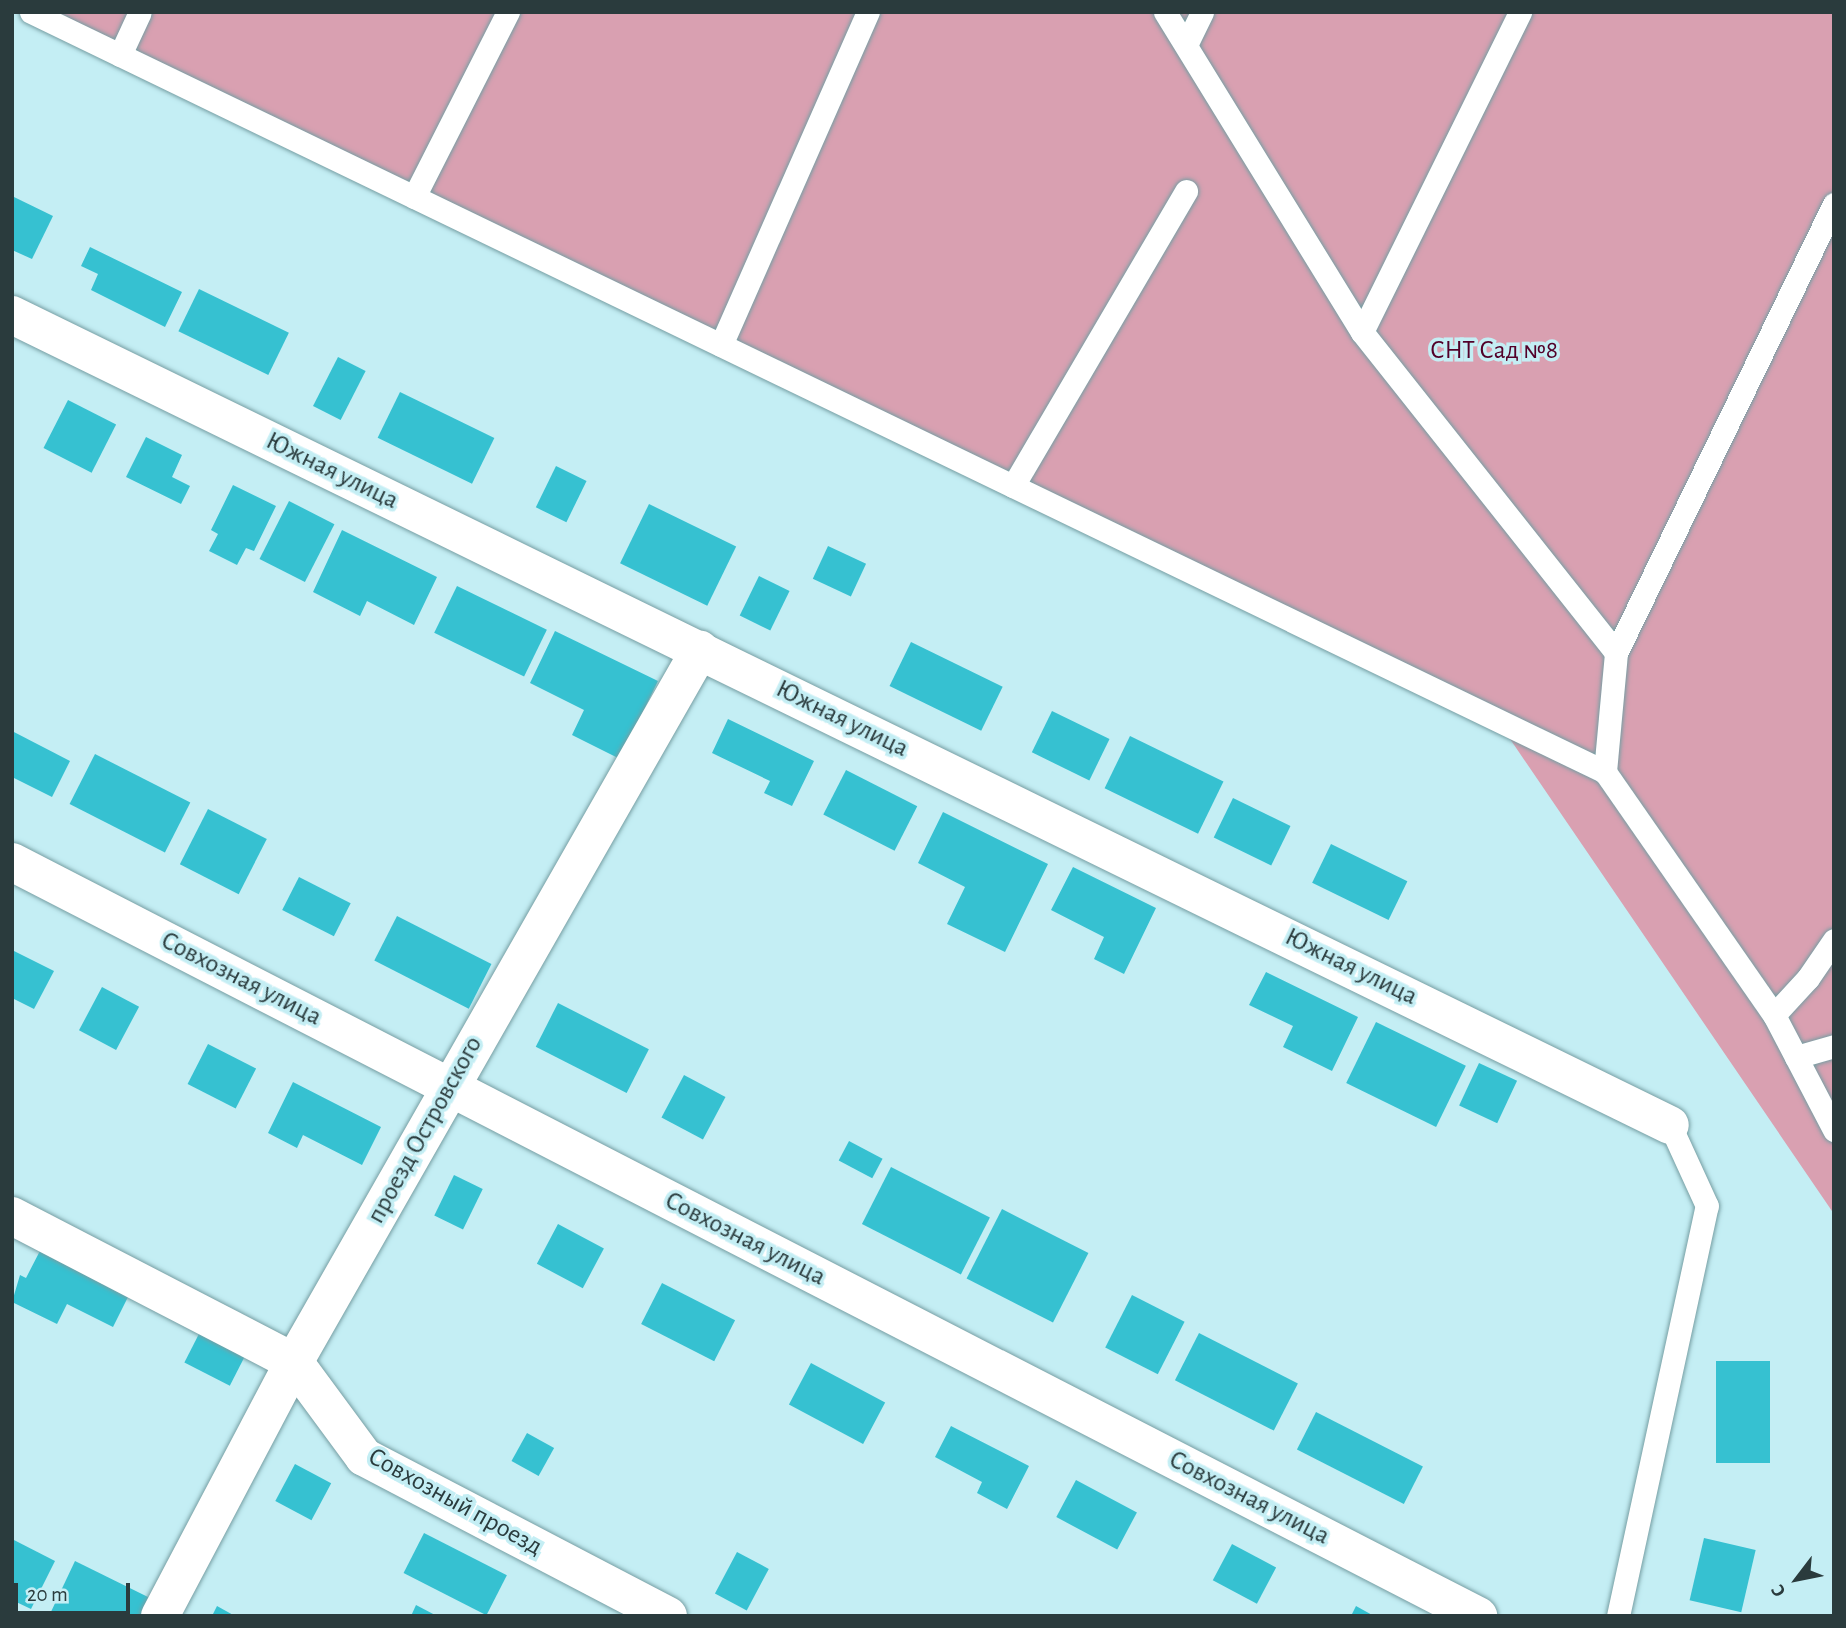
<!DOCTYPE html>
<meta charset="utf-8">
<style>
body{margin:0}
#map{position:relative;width:1846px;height:1628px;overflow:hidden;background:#c4eef4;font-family:"Alegreya Sans",sans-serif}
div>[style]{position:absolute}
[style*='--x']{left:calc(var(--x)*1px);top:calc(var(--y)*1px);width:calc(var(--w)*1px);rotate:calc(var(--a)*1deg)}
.green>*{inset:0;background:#d9a0b1}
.building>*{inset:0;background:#36c1d1;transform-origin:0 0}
.roads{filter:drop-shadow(0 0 2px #769ea3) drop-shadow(0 0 2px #769ea3)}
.service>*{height:23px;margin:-11.5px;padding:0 11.5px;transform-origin:11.5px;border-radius:11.5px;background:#fff}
.minor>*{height:38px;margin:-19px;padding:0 19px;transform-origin:19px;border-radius:19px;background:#fff}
span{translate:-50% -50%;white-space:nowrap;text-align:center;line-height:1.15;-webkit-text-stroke:7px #c4eef4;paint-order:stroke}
.park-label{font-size:26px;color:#520029}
.street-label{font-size:26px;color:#2a3b3d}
.frame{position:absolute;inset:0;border:14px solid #2a3b3d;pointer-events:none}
.north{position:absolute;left:1762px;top:1544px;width:70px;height:70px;-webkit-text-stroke:5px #c4eef4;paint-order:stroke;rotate:238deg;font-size:19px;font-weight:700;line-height:28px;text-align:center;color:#2a3b3d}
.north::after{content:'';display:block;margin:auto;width:24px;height:32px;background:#2a3b3d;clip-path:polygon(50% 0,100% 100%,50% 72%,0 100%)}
.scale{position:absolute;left:14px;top:1583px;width:116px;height:32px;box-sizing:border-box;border:4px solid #2a3b3d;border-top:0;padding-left:9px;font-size:21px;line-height:24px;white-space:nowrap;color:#2a3b3d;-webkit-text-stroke:5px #c4eef4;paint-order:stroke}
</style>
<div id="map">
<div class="green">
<div style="clip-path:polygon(28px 12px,1834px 12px,1834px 1214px,1508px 736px)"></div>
</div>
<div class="building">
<div style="clip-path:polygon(14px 197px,53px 216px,32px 259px,12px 250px)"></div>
<div style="clip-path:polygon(90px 247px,182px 292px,165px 327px,91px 290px,98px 274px,81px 266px)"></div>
<div style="left:199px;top:289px;width:100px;height:47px;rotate:26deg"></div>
<div style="left:338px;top:357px;width:31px;height:55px;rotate:27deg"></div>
<div style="left:400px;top:392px;width:105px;height:51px;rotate:26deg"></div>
<div style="left:68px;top:400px;width:54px;height:54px;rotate:27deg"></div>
<div style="clip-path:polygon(146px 437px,182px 455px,172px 477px,190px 486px,181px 504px,126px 477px)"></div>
<div style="left:556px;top:466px;width:34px;height:46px;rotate:26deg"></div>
<div style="clip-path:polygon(233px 485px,276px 506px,254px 551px,246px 548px,237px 565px,209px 551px,218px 534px,211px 530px)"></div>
<div style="left:289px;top:501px;width:51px;height:65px;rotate:27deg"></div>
<div style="left:649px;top:504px;width:97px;height:66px;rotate:26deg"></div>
<div style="clip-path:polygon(342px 530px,437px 577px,414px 625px,367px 601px,360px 616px,313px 592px)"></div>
<div style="left:828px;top:546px;width:42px;height:36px;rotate:25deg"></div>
<div style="left:759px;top:576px;width:34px;height:44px;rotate:26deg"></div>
<div style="left:457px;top:586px;width:100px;height:52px;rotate:26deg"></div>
<div style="clip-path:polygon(555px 631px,658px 681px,620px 759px,572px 735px,584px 710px,530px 683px)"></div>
<div style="left:911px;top:642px;width:102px;height:49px;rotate:26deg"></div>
<div style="left:1052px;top:711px;width:64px;height:46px;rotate:26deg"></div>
<div style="clip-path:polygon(728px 719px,814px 761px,792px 806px,764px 793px,770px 781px,712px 753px)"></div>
<div style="clip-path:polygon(12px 731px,70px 761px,52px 797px,12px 777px)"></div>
<div style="left:1130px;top:736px;width:104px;height:58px;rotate:26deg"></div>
<div style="left:95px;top:754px;width:107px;height:56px;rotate:27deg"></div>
<div style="left:846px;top:770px;width:80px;height:50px;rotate:27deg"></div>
<div style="left:1233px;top:798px;width:64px;height:44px;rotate:26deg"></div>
<div style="left:208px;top:809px;width:66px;height:62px;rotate:27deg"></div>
<div style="clip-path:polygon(943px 812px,1048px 864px,1005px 952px,947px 924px,965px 887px,918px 863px)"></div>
<div style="left:1331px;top:844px;width:85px;height:43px;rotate:26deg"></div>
<div style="clip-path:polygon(1073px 867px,1156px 908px,1124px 974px,1094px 959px,1104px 937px,1051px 910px)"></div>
<div style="left:299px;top:877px;width:58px;height:37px;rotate:27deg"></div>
<div style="left:397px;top:916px;width:106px;height:50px;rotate:27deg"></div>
<div style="clip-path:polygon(12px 950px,54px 971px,34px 1009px,12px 998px)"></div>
<div style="clip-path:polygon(1266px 972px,1358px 1017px,1332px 1071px,1283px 1047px,1293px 1026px,1249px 1005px)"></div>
<div style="left:102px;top:987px;width:42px;height:49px;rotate:28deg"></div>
<div style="left:558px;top:1003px;width:102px;height:49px;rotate:27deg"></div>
<div style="left:1376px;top:1022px;width:100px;height:68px;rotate:26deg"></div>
<div style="left:208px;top:1044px;width:54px;height:45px;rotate:27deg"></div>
<div style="left:1479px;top:1063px;width:42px;height:47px;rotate:25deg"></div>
<div style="left:684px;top:1075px;width:47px;height:48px;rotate:28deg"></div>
<div style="clip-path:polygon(293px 1082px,381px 1127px,362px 1165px,303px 1135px,297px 1148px,268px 1133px)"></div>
<div style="left:849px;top:1141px;width:38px;height:22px;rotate:28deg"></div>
<div style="left:891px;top:1167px;width:111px;height:64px;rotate:27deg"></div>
<div style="left:454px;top:1175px;width:32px;height:45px;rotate:26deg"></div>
<div style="left:1002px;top:1209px;width:97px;height:78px;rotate:27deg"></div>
<div style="left:558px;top:1224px;width:52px;height:45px;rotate:28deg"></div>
<div style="clip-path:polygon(43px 1245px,132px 1289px,113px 1327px,67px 1304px,57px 1324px,12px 1302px,20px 1275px,26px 1278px)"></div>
<div style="left:662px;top:1283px;width:82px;height:46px;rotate:27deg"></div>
<div style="left:1132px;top:1295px;width:59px;height:59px;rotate:27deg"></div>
<div style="left:203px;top:1326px;width:51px;height:41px;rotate:27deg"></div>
<div style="left:1199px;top:1333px;width:111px;height:53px;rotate:27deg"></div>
<div style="left:1716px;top:1361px;width:54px;height:102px"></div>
<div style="left:811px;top:1363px;width:84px;height:47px;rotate:28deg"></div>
<div style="left:1316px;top:1412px;width:120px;height:42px;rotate:27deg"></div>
<div style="clip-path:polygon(951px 1426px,1029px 1466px,1007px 1509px,977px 1493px,982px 1482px,935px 1457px)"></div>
<div style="left:527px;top:1433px;width:31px;height:32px;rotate:29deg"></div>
<div style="left:295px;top:1464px;width:41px;height:42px;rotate:28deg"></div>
<div style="left:1076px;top:1480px;width:69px;height:42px;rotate:28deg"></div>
<div style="left:424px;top:1533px;width:93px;height:45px;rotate:27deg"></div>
<div style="left:1704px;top:1538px;width:53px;height:64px;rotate:13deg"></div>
<div style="clip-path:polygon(12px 1539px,55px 1561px,31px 1609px,12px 1600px)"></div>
<div style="left:1232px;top:1544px;width:50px;height:41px;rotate:28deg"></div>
<div style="left:737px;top:1552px;width:36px;height:47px;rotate:28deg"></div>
<div style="clip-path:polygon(75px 1561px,150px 1598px,141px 1616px,49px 1616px)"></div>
<div style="clip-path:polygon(416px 1605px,437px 1616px,411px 1616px)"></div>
<div style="clip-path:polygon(217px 1606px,235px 1616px,212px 1616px)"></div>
<div style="clip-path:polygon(1356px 1606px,1374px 1616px,1351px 1616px)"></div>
</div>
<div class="roads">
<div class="service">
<div style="--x:31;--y:12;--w:1748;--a:25.77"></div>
<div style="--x:1605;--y:772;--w:296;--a:55.2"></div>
<div style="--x:1165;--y:12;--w:376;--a:58.4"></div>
<div style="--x:1362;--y:332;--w:409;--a:51.6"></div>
<div style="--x:1616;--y:653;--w:120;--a:95.3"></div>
<div style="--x:1187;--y:43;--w:34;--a:-64"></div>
<div style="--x:120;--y:55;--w:47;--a:-65.1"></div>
<div style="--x:414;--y:197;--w:208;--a:-63.1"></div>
<div style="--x:1362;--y:332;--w:357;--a:-63.7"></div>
<div style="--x:721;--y:345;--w:364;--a:-66.2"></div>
<div style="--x:1013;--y:486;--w:342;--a:-59.6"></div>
<div style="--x:1616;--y:653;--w:499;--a:-64.1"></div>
<div style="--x:1834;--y:940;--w:46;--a:124.4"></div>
<div style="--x:1808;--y:978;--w:50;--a:132.6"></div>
<div style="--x:1774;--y:1015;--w:130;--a:62.4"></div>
<div style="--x:1796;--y:1057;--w:40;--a:-16"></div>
<div style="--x:1618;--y:1616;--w:420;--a:-77.8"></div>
<div style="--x:1707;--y:1206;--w:89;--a:-114.6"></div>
</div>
<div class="minor">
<div style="--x:12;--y:315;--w:1845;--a:26.04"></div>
<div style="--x:12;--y:862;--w:1649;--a:27.22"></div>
<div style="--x:12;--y:1216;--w:318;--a:27.4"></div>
<div style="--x:294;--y:1362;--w:118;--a:53.6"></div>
<div style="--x:364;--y:1457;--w:343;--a:27.6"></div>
<div style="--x:160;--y:1616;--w:287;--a:-62.2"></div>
<div style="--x:294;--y:1362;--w:820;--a:-60.31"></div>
</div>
</div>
<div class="park-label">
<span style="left:1494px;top:351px">СНТ Сад №8</span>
</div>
<div class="street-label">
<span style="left:332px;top:471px;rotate:26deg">Южная улица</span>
<span style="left:842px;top:719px;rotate:26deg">Южная улица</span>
<span style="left:1351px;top:967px;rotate:26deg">Южная улица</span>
<span style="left:241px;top:979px;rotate:27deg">Совхозная улица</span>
<span style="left:425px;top:1130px;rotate:-61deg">проезд Островского</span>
<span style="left:745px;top:1239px;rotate:27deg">Совхозная улица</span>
<span style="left:1249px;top:1498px;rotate:27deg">Совхозная улица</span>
<span style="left:455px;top:1502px;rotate:29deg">Совхозный проезд</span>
</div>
<div class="frame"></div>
<div class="north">С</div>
<div class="scale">20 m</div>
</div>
